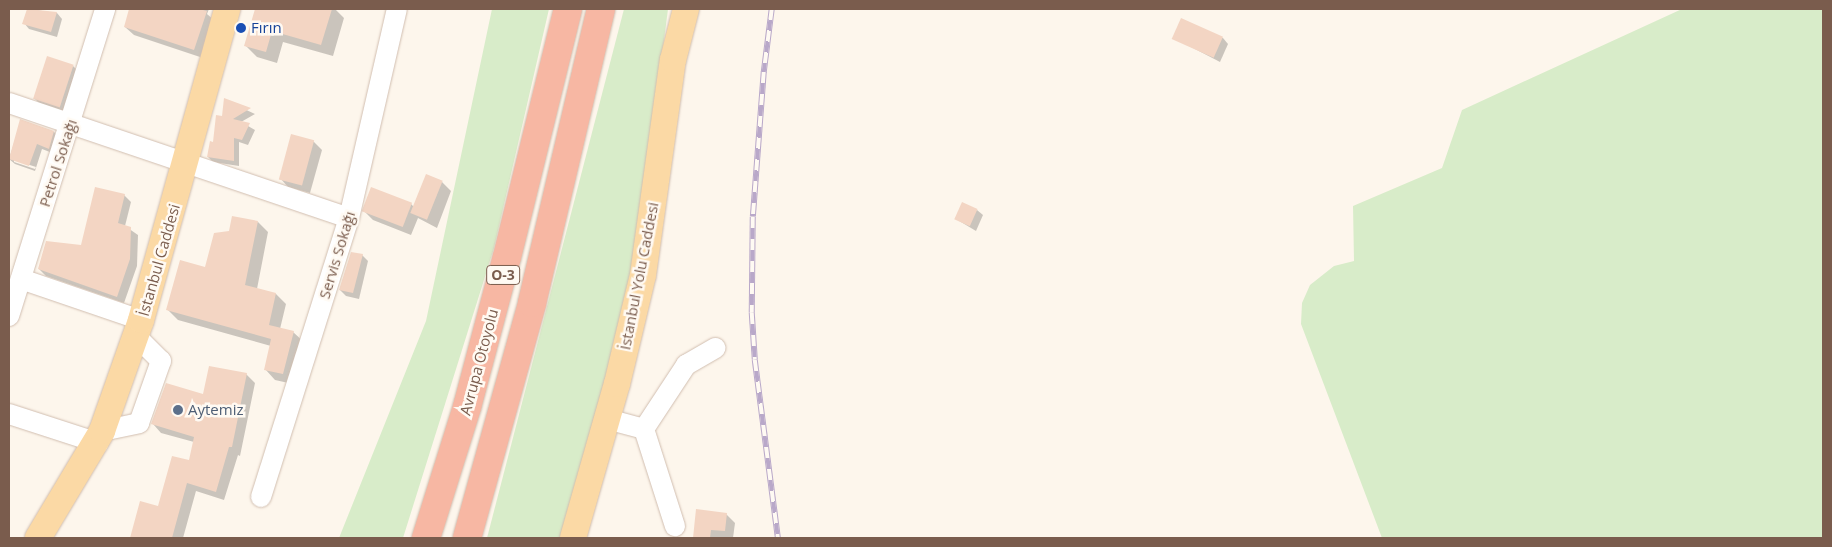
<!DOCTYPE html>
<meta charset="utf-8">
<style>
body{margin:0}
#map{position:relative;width:1832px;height:547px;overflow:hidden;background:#fdf6ec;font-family:"Open Sans",sans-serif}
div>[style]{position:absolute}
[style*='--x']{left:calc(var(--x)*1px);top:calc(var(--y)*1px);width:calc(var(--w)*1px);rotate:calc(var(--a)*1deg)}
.green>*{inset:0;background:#d8ecc9}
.shadow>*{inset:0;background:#0003}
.building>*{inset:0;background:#f3d5c3;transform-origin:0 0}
.roads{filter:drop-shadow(0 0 1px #d1beb0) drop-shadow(0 0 1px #d1beb0)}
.minor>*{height:20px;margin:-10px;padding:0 10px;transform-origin:10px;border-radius:10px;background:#fff}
.major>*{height:26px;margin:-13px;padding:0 13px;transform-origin:13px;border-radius:13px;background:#fbd9a5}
.highway>*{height:28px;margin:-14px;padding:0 14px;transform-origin:14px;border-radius:14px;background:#f7b7a3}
.rail>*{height:5.5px;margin-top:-2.75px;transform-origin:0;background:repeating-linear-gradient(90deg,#fffaf3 0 11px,#b9a8c9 0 22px);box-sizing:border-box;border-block:1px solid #b9a8c9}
.dots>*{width:14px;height:14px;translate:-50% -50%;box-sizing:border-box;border:2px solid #fffaf3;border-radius:50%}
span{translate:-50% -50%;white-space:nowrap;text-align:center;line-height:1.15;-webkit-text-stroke:5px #fffaf3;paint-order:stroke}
.shield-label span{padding:1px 4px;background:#fffaf3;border:1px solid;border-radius:4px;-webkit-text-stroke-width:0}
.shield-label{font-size:14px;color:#7a5c4d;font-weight:700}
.transit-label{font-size:15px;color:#164399}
.left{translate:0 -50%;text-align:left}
.street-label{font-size:15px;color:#7a5c4d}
.service-label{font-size:15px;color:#4e5e75}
.frame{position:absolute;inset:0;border:10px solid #7a5c4d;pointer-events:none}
</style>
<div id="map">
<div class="green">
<div style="clip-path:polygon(492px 9px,549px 9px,494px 248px,403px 538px,339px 538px,426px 321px)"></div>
<div style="clip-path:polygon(624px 9px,668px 9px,635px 265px,591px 442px,562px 538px,487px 538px)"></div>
<div style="clip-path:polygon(1682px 9px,1823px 9px,1823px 538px,1382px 538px,1301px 324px,1302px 303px,1310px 285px,1334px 266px,1354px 261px,1353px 206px,1442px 168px,1462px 110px)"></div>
</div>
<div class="shadow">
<div style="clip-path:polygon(28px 9px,57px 13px,62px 19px,57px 37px,29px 29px,24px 23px)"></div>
<div style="clip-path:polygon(131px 9px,209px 9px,207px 14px,215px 21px,203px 58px,134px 35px,125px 27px)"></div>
<div style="clip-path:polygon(256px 9px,335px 9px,344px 18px,333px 56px,283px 42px,277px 63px,257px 57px,246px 46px)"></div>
<div style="clip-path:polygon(1174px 38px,1223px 38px,1228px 44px,1220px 62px)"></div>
<div style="clip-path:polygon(73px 66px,82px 75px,69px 116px,43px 107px,34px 98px)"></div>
<div style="clip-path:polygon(225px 100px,255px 114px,241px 122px,255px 130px,248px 145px,239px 142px,239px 166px,213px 162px,208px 157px,223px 118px)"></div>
<div style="clip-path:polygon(evenodd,21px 121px,54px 132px,60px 138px,55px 154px,42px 149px,35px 171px,15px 164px,9px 159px,21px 121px,14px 160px,36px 167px,35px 169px,14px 162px,14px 160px)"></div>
<div style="clip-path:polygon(313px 141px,322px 150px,310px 193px,288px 187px,280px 178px)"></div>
<div style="clip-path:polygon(427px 176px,442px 182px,451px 191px,437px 228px,418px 218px,411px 235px,373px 220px,364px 211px,411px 204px,414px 207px)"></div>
<div style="clip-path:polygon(124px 195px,131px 202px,125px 226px,138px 235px,137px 266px,124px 303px,46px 276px,39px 269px,82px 246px)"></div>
<div style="clip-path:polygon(977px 210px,983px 215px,976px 231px,956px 219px)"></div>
<div style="clip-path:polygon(258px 222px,268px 232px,257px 289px,276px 294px,286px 304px,280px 329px,293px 332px,304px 342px,293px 384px,275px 380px,265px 369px,271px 346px,178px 320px,167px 309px,205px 268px,230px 232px)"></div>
<div style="clip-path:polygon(362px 255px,368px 261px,359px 299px,346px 296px,340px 290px)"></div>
<div style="clip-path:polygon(246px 374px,255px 383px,240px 456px,238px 455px,224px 500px,196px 491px,183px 538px,132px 538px,159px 508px,190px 462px,194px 442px,161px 433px,153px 424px)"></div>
<div style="clip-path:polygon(697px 511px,726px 514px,735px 523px,733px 538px,694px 538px)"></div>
</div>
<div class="building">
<div style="clip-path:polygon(27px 9px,57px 12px,51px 32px,22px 24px)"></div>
<div style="clip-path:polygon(129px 9px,199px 9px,207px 11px,194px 50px,124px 27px)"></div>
<div style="clip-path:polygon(255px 9px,332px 9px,321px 45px,272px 31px,266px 52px,244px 46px)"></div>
<div style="left:1181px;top:18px;width:46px;height:23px;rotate:24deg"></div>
<div style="left:47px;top:56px;width:28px;height:45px;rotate:18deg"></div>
<div style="clip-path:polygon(224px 98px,251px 108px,233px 119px,250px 123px,242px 140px,234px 138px,234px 161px,207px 157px,210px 141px,213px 142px,216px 115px,222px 116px)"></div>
<div style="clip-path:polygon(20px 119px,54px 131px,49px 149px,37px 144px,29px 166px,9px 159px)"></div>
<div style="left:291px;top:134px;width:24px;height:47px;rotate:15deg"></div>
<div style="left:426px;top:174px;width:18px;height:42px;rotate:22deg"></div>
<div style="clip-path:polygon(95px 187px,125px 194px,118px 223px,131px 227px,130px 259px,117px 297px,38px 269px,46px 241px,81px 245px)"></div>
<div style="left:371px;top:187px;width:44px;height:26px;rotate:21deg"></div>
<div style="left:962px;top:202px;width:17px;height:19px;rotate:24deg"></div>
<div style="clip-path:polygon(232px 216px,258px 221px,245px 285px,276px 293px,269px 325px,294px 331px,283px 374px,264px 370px,271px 339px,166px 310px,180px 260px,205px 267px,214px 233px,229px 231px)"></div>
<div style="clip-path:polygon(351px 252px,363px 254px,353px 293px,339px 290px)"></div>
<div style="clip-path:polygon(209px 366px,247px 373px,232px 447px,229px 447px,216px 492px,187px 483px,172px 538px,130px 538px,140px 501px,158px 506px,172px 456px,189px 460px,194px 437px,151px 424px,166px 383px,203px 394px)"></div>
<div style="clip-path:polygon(696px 509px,727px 513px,725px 531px,711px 530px,710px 538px,693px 538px)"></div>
</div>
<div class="roads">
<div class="minor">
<div style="--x:9;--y:103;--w:359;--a:18.7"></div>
<div style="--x:21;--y:279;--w:127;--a:18.9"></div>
<div style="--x:9;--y:316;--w:322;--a:-72.6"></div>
<div style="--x:9;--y:414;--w:94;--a:18"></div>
<div style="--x:607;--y:419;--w:38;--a:15"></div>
<div style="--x:644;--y:429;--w:77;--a:-56.7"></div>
<div style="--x:686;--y:365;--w:34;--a:-30"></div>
<div style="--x:644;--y:429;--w:102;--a:72.3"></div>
<div style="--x:102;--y:431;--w:38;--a:-12"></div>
<div style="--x:139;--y:423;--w:66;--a:-70.5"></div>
<div style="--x:161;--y:361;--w:35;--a:-135"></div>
<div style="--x:261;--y:497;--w:293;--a:-72.5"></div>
<div style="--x:349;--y:218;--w:214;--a:-77.1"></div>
</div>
<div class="major">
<div style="--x:38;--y:538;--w:125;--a:-59.1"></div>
<div style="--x:102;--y:431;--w:118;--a:-70.6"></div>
<div style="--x:141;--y:320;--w:323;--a:-74.5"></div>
<div style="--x:573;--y:538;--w:160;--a:-74.1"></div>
<div style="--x:617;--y:384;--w:112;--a:-76.6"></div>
<div style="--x:643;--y:275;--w:217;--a:-82.1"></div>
<div style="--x:673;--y:60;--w:53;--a:-75.7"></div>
</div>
<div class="highway">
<div style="--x:426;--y:538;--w:137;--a:-72.6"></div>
<div style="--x:467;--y:407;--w:155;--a:-75.1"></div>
<div style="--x:507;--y:257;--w:255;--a:-76.2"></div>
<div style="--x:467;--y:538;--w:244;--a:-74.5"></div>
<div style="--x:532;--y:303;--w:302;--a:-76.8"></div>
</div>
</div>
<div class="rail">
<div style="--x:772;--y:9;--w:64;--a:97.2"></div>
<div style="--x:764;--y:72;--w:145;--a:94.3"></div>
<div style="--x:753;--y:217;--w:96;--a:90.6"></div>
<div style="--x:752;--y:313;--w:47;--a:86.3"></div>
<div style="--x:755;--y:360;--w:179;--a:82.6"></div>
</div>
<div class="dots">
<div style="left:241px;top:28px;background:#1a4fb4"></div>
<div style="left:178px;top:410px;background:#5c6f8a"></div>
</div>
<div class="shield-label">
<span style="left:503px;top:275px">O-3</span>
</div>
<div class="transit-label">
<span class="left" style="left:251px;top:28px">Fırın</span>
</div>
<div class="street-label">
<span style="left:58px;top:163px;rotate:-72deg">Petrol Sokağı</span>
<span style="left:337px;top:255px;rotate:-73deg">Servis Sokağı</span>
<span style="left:159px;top:260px;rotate:-74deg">İstanbul Caddesi</span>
<span style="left:639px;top:276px;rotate:-79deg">İstanbul Yolu Caddesi</span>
<span style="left:479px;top:362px;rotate:-75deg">Avrupa Otoyolu</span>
</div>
<div class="service-label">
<span class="left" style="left:188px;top:410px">Aytemiz</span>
</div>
<div class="frame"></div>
</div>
